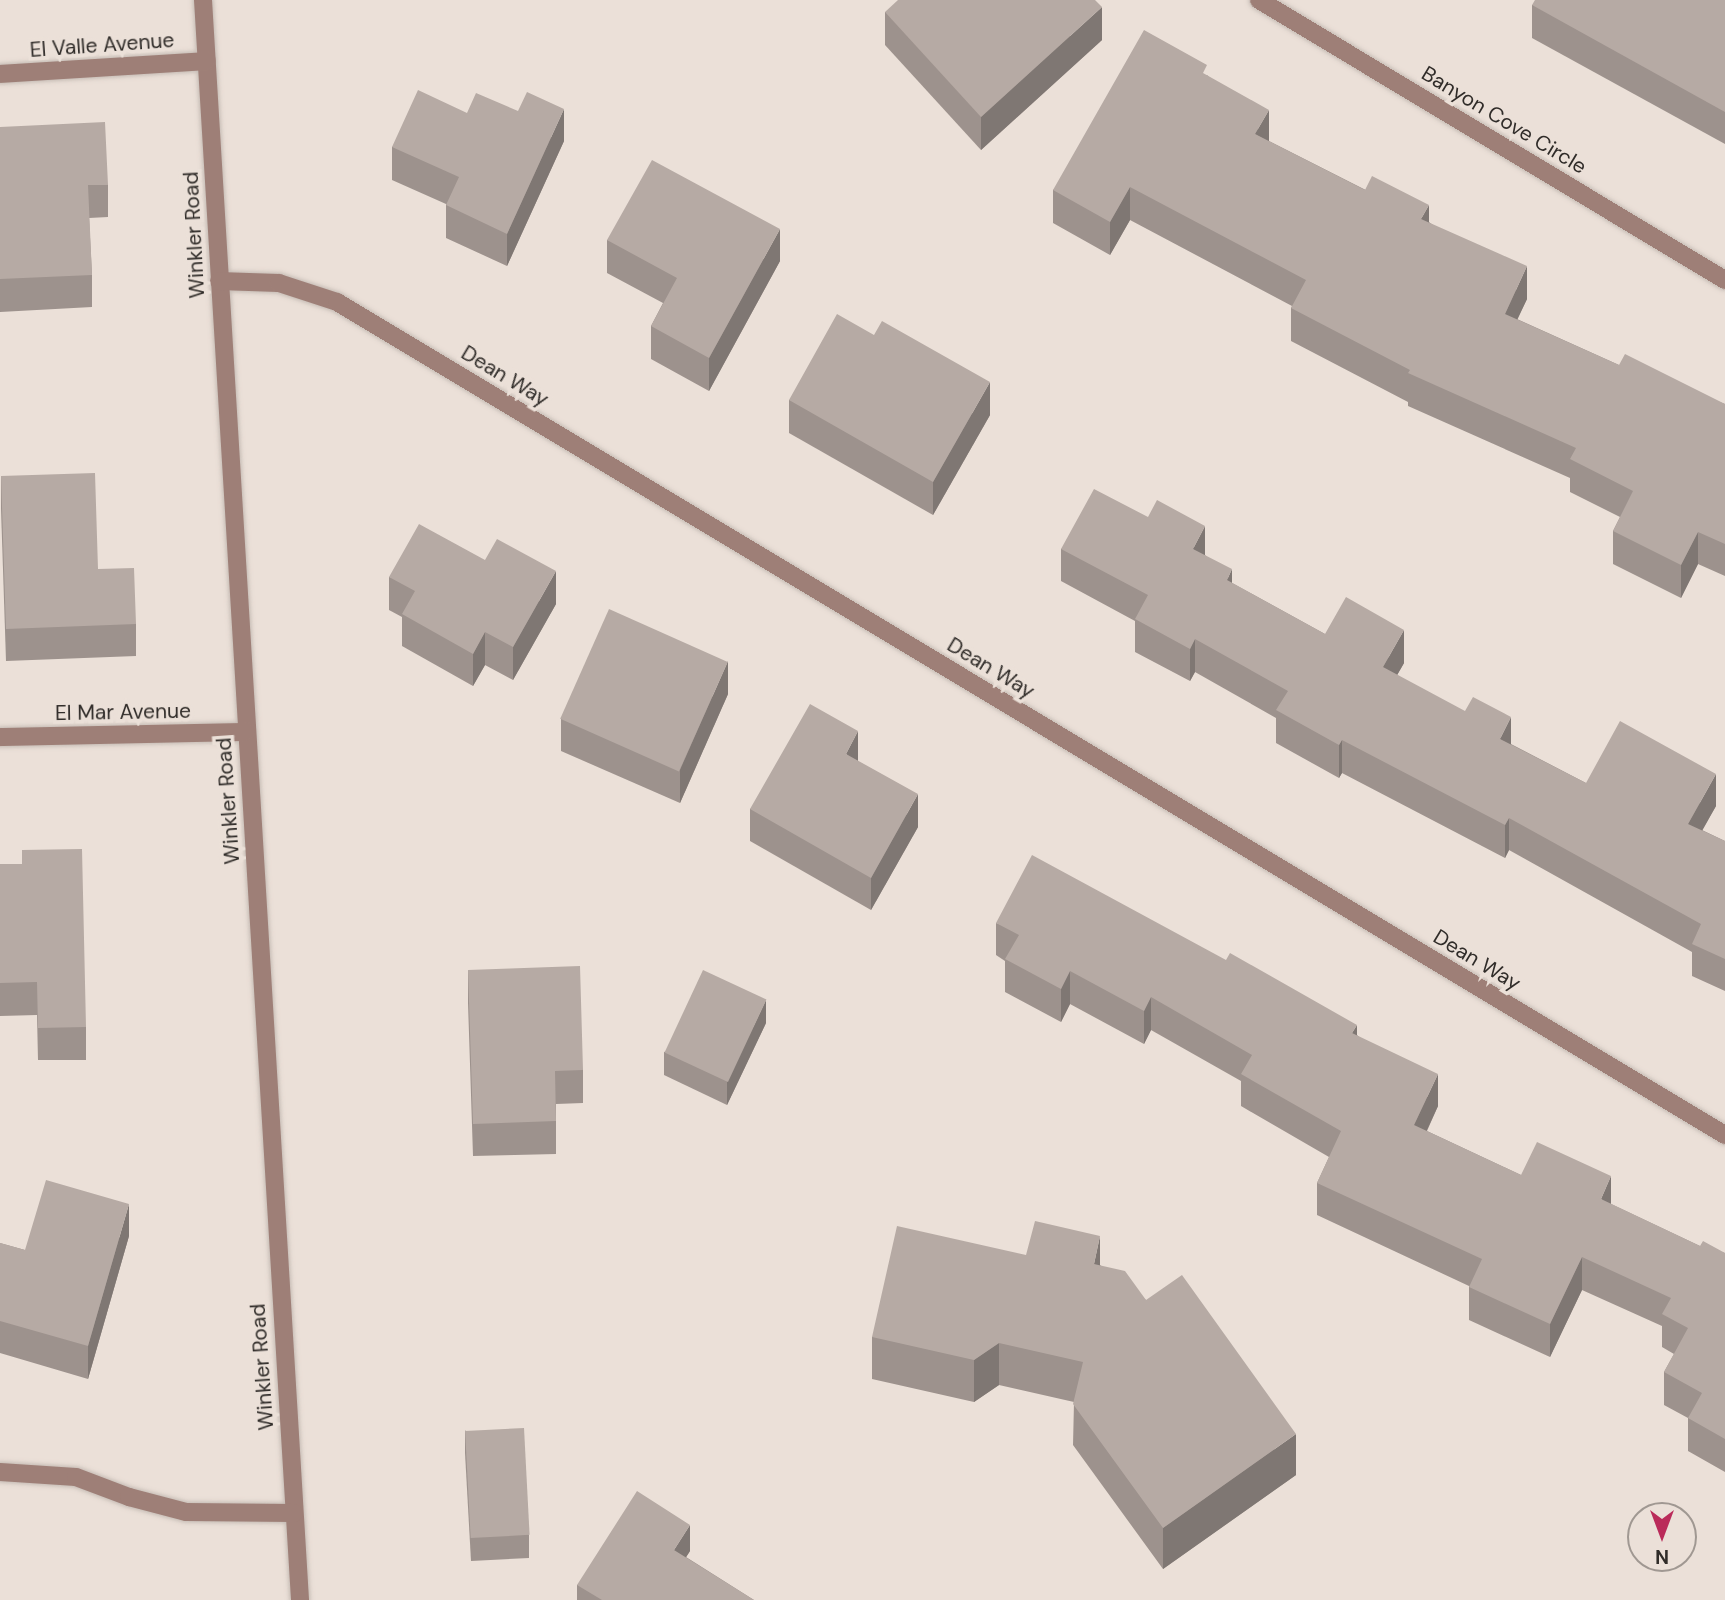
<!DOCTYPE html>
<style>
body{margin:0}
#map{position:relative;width:1725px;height:1600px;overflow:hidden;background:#ebe0d8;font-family:"DM Sans",sans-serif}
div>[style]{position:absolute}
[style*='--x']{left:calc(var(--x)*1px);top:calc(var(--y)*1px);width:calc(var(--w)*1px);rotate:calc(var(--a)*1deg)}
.roads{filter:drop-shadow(0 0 2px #c6bcb5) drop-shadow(0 0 2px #c6bcb5)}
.minor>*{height:18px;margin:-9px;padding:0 9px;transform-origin:9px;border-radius:9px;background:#9e7f77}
.wall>*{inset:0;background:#9d928d}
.shaded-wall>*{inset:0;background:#7f7773}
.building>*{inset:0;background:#b6aaa4;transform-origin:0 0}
span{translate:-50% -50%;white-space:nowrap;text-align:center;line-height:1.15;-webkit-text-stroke:7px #ebe0d8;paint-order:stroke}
.street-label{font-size:21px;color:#302c29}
.north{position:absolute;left:1627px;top:1502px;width:70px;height:70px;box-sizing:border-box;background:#ebe0d8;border:2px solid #a09892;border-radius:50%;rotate:180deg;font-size:19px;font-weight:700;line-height:28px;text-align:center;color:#302c29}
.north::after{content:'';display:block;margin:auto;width:24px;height:32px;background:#ba2b5a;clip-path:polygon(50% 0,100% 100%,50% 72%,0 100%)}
</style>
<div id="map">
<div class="roads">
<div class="minor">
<div style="--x:203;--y:0;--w:1603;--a:86.53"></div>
<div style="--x:1259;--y:0;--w:544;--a:31"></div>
<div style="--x:0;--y:74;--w:207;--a:-3.6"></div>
<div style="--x:219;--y:281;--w:60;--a:1.9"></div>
<div style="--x:279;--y:283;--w:61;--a:18.1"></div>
<div style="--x:337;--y:302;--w:1619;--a:30.97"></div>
<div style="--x:0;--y:737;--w:246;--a:-1.2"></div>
<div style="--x:0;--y:1472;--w:76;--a:3.8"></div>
<div style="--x:76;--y:1477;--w:57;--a:20.7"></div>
<div style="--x:129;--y:1497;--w:59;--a:14.7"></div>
<div style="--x:186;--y:1512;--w:108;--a:0.5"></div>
</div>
</div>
<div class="wall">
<div style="clip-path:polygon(1725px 0,1725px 144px,1532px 38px,1532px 5px)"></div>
<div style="clip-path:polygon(885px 12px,1102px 40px,981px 150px,885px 45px)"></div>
<div style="clip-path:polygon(1207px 75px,1269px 141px,1429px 222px,1527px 299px,1517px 319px,1619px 365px,1725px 404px,1725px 576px,1698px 564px,1681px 598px,1613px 564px,1613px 531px,1620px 517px,1570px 492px,1570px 478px,1408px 406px,1408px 402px,1291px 341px,1291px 308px,1292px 306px,1130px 220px,1110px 255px,1053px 223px,1053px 190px)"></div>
<div style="clip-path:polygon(467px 113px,564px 141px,507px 266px,446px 238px,446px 204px,392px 180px,392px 147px)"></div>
<div style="clip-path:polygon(0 127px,108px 185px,108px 217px,89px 218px,92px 275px,92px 307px,0 312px)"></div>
<div style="clip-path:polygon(607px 240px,780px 261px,709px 391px,651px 359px,651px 326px,663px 303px,607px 273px)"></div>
<div style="clip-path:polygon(789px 400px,990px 415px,933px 515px,789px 433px)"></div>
<div style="clip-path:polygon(1px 476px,98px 569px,136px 624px,136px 656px,6px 661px,1px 509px)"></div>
<div style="clip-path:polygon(1148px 517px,1205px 555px,1232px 583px,1325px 634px,1404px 663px,1397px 675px,1511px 744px,1586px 783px,1716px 806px,1702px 830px,1725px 841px,1725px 991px,1692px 976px,1692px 952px,1509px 850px,1505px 858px,1342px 773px,1339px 778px,1276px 743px,1276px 718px,1195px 672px,1190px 681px,1135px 652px,1135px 621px,1061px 581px,1061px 549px)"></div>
<div style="clip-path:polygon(389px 577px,556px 604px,513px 680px,485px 665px,473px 686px,402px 646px,402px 617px,389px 610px)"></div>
<div style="clip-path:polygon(728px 694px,680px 803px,561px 751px,561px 719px)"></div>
<div style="clip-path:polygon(858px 761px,918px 827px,871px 910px,750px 841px,750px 809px)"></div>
<div style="clip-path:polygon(0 864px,86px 1027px,86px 1060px,38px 1060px,37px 1015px,0 1016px)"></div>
<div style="clip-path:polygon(996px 923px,1357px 1035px,1438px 1106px,1427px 1131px,1521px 1175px,1611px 1204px,1700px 1246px,1725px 1253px,1725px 1472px,1688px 1451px,1688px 1418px,1664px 1405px,1664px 1372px,1674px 1354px,1662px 1347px,1662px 1326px,1582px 1290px,1550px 1357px,1469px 1320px,1469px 1286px,1317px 1215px,1317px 1183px,1329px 1157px,1241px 1106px,1241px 1081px,1151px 1030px,1144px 1044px,1070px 1004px,1061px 1022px,1005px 992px,1005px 961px,996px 955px)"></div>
<div style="clip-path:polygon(468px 970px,583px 1070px,583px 1103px,556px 1104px,556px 1154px,473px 1156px,468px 1003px)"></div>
<div style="clip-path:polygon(766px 1023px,727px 1105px,664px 1075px,664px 1052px)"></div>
<div style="clip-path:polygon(129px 1236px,88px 1379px,0 1353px,0 1243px,25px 1250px)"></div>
<div style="clip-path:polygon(1026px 1255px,1100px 1265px,1146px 1300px,1296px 1475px,1163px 1569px,1073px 1445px,1074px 1402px,999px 1385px,974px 1402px,872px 1379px,872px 1337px)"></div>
<div style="clip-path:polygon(465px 1430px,529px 1535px,529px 1558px,471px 1561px,465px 1453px)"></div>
<div style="clip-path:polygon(690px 1551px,686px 1557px,754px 1600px,577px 1600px,577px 1585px)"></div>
</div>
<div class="shaded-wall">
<div style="clip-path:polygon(1102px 7px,1102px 40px,981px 150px,981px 117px)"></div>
<div style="clip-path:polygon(564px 109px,564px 141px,507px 266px,507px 234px)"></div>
<div style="clip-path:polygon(1269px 110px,1269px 142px,1255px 134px)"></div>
<div style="clip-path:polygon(1130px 187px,1130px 220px,1110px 255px,1110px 222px)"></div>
<div style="clip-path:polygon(1429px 205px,1429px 238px,1421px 219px)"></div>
<div style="clip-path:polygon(780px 229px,780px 261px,709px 391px,709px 358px)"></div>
<div style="clip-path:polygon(1527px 266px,1527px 299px,1505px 346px,1505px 314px)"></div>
<div style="clip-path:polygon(990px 382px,990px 415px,933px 515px,933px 482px)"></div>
<div style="clip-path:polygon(1205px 526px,1205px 559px,1193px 549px)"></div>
<div style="clip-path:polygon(1698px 532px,1698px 564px,1681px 598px,1681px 565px)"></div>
<div style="clip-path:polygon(1232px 569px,1232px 602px,1227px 580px)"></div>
<div style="clip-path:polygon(556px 571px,556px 604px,513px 680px,513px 647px)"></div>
<div style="clip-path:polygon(1404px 630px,1404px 663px,1383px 700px,1383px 667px)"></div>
<div style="clip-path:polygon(485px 632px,485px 665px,473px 686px,473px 654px)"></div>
<div style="clip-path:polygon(1195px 639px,1195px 672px,1190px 681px,1190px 649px)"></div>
<div style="clip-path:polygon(728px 661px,728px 694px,680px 803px,680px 770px)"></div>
<div style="clip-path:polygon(1511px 717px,1511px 750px,1500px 739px)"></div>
<div style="clip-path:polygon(858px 731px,858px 764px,846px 754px)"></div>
<div style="clip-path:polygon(1342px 740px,1342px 773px,1339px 778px,1339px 745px)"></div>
<div style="clip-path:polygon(1716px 774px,1716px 806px,1688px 856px,1688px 824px)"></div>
<div style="clip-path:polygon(918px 794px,918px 827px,871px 910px,871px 878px)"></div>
<div style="clip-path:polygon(1509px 818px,1509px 850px,1505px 858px,1505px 825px)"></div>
<div style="clip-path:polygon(1070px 971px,1070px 1004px,1061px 1022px,1061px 989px)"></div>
<div style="clip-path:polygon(1151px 997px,1151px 1030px,1144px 1044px,1144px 1011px)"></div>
<div style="clip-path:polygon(766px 1000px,766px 1023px,727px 1105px,727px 1082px)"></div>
<div style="clip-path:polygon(1357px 1025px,1357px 1058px,1352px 1033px)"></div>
<div style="clip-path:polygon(1438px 1074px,1438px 1106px,1414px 1158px,1414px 1125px)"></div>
<div style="clip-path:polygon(1611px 1176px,1611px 1209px,1601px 1199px)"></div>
<div style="clip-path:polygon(129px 1204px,129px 1236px,88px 1379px,88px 1346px)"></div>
<div style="clip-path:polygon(1100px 1236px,1100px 1278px,1094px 1264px)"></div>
<div style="clip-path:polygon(1582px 1257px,1582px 1290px,1550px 1357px,1550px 1324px)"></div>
<div style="clip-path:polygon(999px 1343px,999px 1385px,974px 1402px,974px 1360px)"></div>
<div style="clip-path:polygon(1296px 1434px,1296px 1475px,1163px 1569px,1163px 1528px)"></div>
<div style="clip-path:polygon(690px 1525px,690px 1551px,674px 1576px,674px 1550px)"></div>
</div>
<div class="building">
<div style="clip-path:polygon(898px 0,1095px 0,1102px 7px,981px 117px,885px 12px)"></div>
<div style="clip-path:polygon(1535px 0,1725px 0,1725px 112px,1532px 5px)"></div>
<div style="clip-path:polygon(1144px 30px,1207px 65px,1203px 73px,1269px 110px,1255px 134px,1365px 190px,1372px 176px,1429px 205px,1421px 219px,1527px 266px,1505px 314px,1619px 365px,1625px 354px,1725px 404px,1725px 544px,1698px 532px,1681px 565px,1613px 531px,1633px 491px,1570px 459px,1576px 448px,1408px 373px,1410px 370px,1291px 308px,1306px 280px,1130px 187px,1110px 222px,1053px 190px)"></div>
<div style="clip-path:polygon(418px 90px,467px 113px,476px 93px,518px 111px,527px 92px,564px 109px,507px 234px,446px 205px,459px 177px,392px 147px)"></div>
<div style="clip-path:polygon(105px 122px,108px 185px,88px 185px,92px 275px,0 279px,0 127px)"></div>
<div style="clip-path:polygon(652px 160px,780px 229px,709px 358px,651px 326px,677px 278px,607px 240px)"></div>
<div style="clip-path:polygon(837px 314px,874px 335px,882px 321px,990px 382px,933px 482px,789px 400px)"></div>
<div style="clip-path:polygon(95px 473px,98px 569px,134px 568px,136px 624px,6px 629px,1px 476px)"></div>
<div style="clip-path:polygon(1094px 489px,1148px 517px,1157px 500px,1205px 526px,1193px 549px,1232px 569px,1227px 580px,1325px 634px,1346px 597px,1404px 630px,1383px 667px,1465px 711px,1473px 697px,1511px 717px,1500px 739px,1586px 783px,1620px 721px,1716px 774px,1688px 824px,1725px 841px,1725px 959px,1692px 944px,1701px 924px,1509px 818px,1505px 825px,1342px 740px,1339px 745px,1276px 710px,1288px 691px,1195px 639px,1190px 649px,1135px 619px,1148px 595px,1061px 549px)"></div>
<div style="clip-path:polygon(419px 524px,485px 560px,497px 539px,556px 571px,513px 647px,485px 632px,473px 654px,402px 614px,415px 591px,389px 577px)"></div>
<div style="left:609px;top:609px;width:130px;height:120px;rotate:24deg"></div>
<div style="clip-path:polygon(810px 704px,858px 731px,846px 754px,918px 794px,871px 878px,750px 809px)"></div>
<div style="clip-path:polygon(82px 849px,86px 1027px,38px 1028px,37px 982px,0 983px,0 864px,22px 864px,22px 850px)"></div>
<div style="clip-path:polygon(1032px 855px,1226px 960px,1230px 953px,1357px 1025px,1352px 1033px,1438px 1074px,1414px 1125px,1521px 1175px,1537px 1142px,1611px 1176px,1601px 1199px,1700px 1246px,1703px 1241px,1725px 1253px,1725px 1439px,1688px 1418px,1702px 1393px,1664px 1372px,1688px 1328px,1662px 1314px,1671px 1298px,1582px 1257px,1550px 1324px,1469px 1287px,1482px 1259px,1317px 1183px,1341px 1131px,1241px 1074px,1252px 1055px,1151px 997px,1144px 1011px,1070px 971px,1061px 989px,1005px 959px,1019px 935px,996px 923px)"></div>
<div style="clip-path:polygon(580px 966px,583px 1070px,555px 1071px,556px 1121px,473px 1124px,468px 970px)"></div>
<div style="left:703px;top:970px;width:70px;height:91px;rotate:25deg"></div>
<div style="clip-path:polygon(46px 1180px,129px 1204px,88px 1346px,0 1321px,0 1243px,25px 1250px)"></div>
<div style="clip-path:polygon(1035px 1221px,1100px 1236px,1094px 1264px,1125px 1271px,1146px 1300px,1182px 1275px,1296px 1434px,1163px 1528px,1073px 1404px,1083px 1362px,999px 1343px,974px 1360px,872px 1337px,897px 1226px,1026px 1255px)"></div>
<div style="left:524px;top:1428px;width:107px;height:59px;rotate:87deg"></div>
<div style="clip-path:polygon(637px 1491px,690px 1525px,674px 1550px,754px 1600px,602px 1600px,577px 1585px)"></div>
</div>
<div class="street-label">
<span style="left:102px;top:45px;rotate:-4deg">El Valle Avenue</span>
<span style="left:1504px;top:120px;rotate:31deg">Banyon Cove Circle</span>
<span style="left:194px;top:235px;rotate:-93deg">Winkler Road</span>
<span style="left:505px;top:376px;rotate:31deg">Dean Way</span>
<span style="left:991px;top:668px;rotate:31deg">Dean Way</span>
<span style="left:123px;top:712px;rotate:-1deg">El Mar Avenue</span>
<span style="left:228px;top:801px;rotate:-94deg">Winkler Road</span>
<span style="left:1477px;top:960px;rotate:31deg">Dean Way</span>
<span style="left:262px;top:1367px;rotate:-94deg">Winkler Road</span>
</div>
<div class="north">N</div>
</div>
